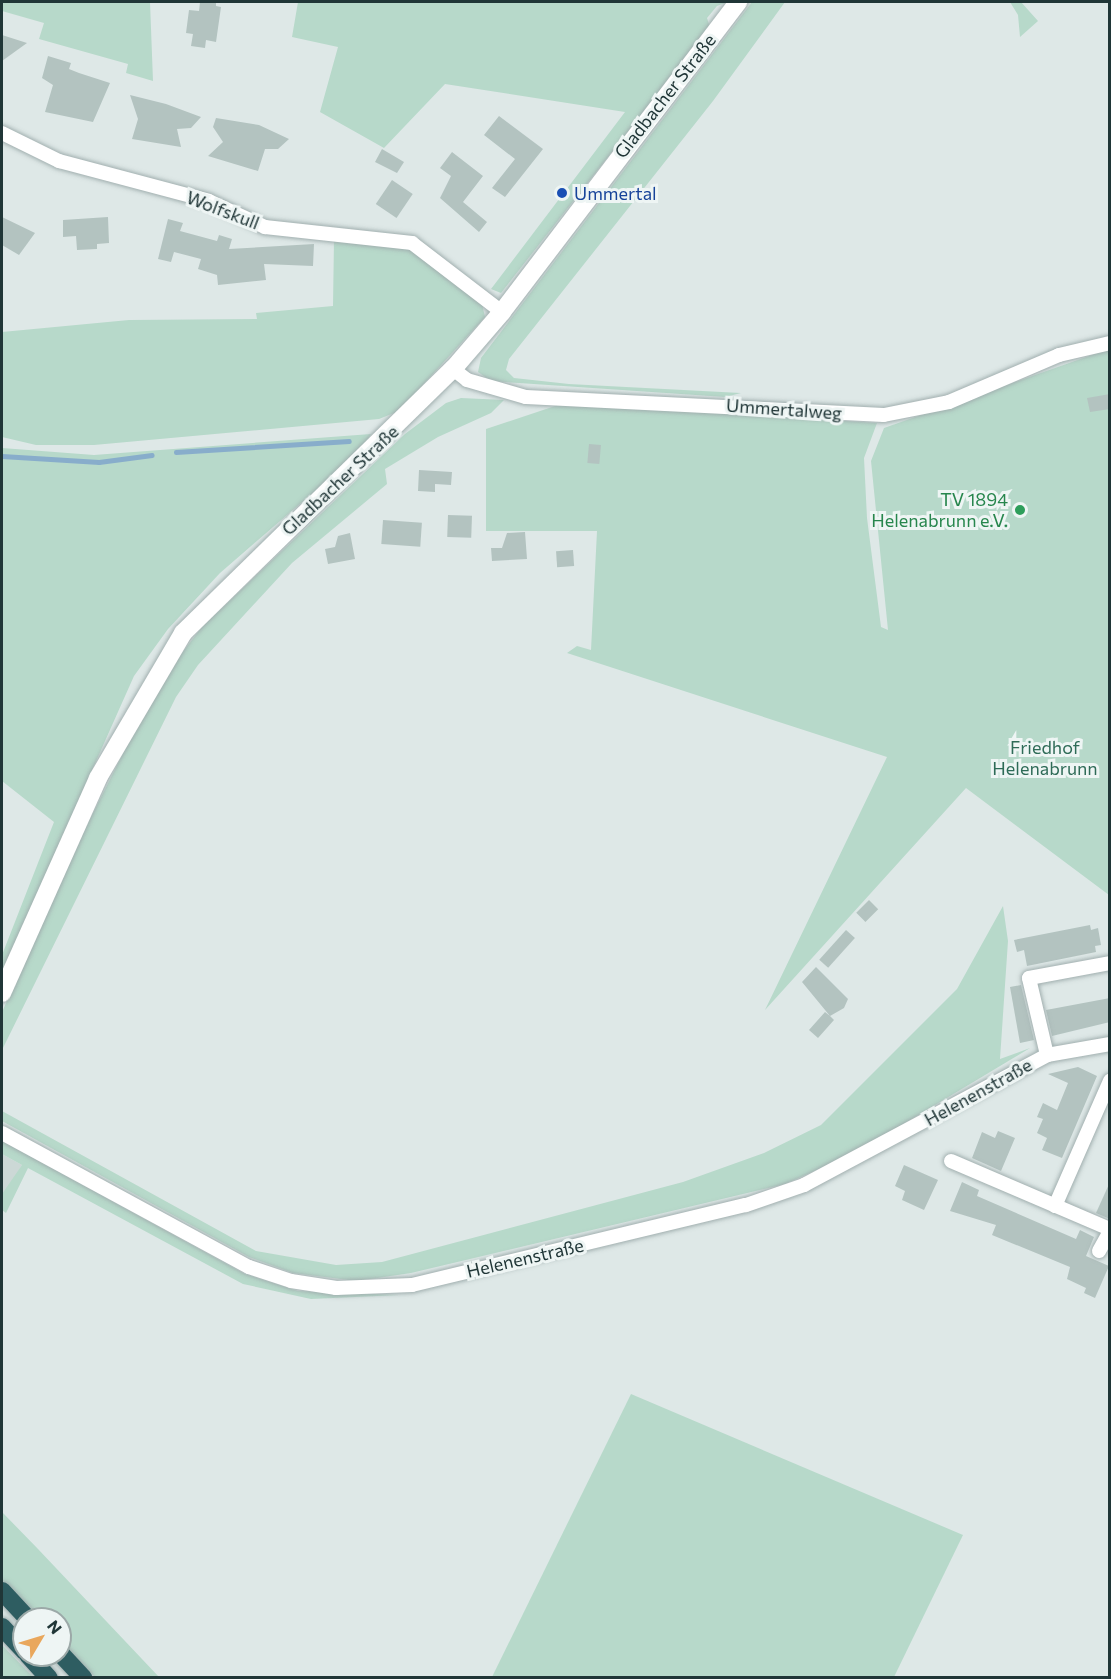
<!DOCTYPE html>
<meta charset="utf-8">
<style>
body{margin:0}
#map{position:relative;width:1111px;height:1679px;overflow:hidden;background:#dee8e7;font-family:Commissioner,sans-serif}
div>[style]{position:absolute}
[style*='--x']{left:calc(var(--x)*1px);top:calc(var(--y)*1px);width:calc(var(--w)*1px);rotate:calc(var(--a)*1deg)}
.built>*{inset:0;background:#ccd8d6}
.green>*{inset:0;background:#b7d9ca}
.stream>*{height:4.5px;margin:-2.25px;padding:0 2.25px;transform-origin:2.25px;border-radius:2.25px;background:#88adcb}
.building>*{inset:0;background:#b3c3c0;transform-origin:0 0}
.roads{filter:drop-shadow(0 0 2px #a1afaf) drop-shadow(0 0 2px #a1afaf)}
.street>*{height:14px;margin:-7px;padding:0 7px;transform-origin:7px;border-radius:7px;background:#fff}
.secondary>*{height:18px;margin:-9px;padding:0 9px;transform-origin:9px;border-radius:9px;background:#fff}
.highway>*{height:18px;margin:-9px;padding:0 9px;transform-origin:9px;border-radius:9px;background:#2e5d61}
.dots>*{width:16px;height:16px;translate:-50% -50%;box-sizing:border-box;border:3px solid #eef5f4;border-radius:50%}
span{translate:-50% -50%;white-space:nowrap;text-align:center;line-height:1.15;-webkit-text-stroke:6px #eef5f4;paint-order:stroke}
.street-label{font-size:18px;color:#203637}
.transit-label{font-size:18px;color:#164399}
.left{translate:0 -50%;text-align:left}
.leisure-label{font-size:18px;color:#27864d}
.right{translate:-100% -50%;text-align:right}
.park-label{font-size:18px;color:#2e6b57}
.frame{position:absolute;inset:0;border:3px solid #203637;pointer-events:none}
.north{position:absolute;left:12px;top:1607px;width:60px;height:60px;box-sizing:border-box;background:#eef5f4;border:2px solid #9ca9a8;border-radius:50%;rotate:52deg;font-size:16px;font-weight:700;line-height:24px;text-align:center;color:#203637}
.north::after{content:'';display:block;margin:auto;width:21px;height:27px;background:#e9a75c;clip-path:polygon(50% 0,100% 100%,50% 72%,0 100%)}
</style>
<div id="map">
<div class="built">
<div style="clip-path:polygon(2px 1154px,22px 1165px,4px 1196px,2px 1194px)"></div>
</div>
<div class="green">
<div style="clip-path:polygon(2px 2px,150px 2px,153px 81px,126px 73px,128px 64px,39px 39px,44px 23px,2px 11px)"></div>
<div style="clip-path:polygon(298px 2px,728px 2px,717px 6px,707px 18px,710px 27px,501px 293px,491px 289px,625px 112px,445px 84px,384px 148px,320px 112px,338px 47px,292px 37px)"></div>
<div style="clip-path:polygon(752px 2px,785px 2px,713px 101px,509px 359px,506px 370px,514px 378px,569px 384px,741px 393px,725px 397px,491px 381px,478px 372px,481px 358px)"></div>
<div style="clip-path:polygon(1010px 2px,1021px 2px,1038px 21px,1020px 37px,1018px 15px)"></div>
<div style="clip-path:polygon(334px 240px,403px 245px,482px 304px,485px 317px,399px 411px,379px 419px,94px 445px,36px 445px,2px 437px,2px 332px,129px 320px,257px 319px,256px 313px,333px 306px)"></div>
<div style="clip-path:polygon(1109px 349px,1109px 895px,966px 788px,765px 1010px,887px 757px,567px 653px,577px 646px,591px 650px,597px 531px,486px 531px,486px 429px,564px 403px,877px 423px,864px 458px,867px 518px,881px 627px,888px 630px,871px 461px,884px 428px)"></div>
<div style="clip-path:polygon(461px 398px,504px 400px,491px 413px,438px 437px,385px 469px,387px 484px,292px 563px,198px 665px,176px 697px,2px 1050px,2px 1012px,79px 841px,158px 684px,202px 627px,405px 434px,446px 403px)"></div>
<div style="clip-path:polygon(371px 434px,361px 451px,220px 573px,168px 629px,134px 676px,2px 972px,2px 955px,54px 822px,2px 781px,2px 448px,94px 455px)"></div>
<div style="clip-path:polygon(1003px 906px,1008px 941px,1000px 1059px,1030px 1048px,855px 1153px,785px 1184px,411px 1273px,357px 1281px,293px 1273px,249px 1257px,2px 1121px,2px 1111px,256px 1251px,336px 1265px,382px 1262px,683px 1182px,764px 1153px,821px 1125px,957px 989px)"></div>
<div style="clip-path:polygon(2px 1141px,245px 1274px,298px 1291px,399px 1295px,311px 1299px,243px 1284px,28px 1168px,6px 1213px,2px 1210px,2px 1194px,22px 1165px,2px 1154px)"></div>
<div style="clip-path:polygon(631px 1394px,963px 1535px,894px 1677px,492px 1677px)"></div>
<div style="clip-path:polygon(2px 1512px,38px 1549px,159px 1677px,95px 1677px,60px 1641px,60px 1619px,39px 1619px,2px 1580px)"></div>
<div style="clip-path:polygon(2px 1645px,33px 1677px,2px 1677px)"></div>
</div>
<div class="stream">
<div style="--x:176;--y:452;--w:173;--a:-3.6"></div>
<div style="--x:2;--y:456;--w:97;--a:3.5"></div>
<div style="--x:99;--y:462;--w:53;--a:-7.5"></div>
</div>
<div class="building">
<div style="clip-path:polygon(200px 2px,216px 2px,216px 6px,221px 7px,216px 42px,206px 40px,205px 48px,191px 46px,193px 34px,186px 33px,189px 10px,199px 11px)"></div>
<div style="clip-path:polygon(2px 35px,27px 43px,2px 61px)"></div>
<div style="clip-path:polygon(48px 56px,71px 63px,69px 69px,79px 73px,110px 83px,93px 122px,45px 112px,53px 85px,42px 78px)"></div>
<div style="clip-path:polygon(130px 95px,166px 104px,201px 117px,191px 128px,177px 129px,181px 147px,132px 139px,138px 119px)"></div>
<div style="clip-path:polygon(499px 116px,543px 149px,505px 197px,492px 188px,515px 159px,484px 135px)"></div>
<div style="clip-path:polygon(216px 118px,259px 125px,289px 139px,278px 149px,265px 149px,258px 171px,208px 156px,223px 142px,213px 127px)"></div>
<div style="clip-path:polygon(382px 149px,404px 162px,397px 173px,375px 162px)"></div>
<div style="clip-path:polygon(452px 152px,483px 176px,463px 202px,487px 222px,479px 232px,440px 198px,451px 176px,440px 168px)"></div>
<div style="left:392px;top:180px;width:25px;height:29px;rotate:34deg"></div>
<div style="clip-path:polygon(2px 217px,35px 233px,19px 255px,2px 245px)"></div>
<div style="clip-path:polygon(108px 217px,109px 243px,97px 244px,97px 249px,77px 250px,76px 236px,63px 237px,63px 220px)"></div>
<div style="clip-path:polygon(168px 219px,183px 223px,180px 231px,217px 241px,219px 235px,232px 239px,229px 249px,314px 244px,313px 266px,264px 264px,266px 280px,218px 285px,217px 275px,198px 269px,201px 259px,174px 252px,171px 262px,158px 259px)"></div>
<div style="clip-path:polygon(1110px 394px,1110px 409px,1090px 412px,1087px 398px)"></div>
<div style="left:589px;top:444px;width:12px;height:19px;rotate:5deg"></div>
<div style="clip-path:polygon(419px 470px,452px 472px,451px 485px,435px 484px,435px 492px,418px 491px)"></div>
<div style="left:448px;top:515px;width:24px;height:22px;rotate:2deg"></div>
<div style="left:383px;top:520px;width:39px;height:24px;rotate:4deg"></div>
<div style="clip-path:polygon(525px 532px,527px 559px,492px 561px,491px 548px,502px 548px,507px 533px)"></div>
<div style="clip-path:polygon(350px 533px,355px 559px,328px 564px,325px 549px,335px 547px,338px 536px)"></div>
<div style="left:573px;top:550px;width:16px;height:17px;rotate:86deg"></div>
<div style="left:869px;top:900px;width:13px;height:18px;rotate:45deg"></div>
<div style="clip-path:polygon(1090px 925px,1091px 930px,1098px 928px,1101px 945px,1095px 946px,1096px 952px,1027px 966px,1024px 950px,1017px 952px,1014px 940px)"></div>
<div style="left:846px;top:930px;width:12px;height:40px;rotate:42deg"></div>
<div style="clip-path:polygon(816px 967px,848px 999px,844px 1008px,830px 1016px,834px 1020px,818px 1038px,809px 1030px,825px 1012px,830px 1016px,802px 982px)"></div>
<div style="clip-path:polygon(1021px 985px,1034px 1040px,1020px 1043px,1010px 987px)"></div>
<div style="clip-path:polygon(1110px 998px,1110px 1022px,1052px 1036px,1046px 1010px)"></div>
<div style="clip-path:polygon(1078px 1067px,1097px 1076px,1062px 1158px,1042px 1150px,1047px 1138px,1037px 1133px,1043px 1119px,1037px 1117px,1043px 1103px,1057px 1110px,1068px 1083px,1048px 1074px)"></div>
<div style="clip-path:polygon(998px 1131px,1015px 1138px,1001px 1171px,972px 1158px,982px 1132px,995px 1138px)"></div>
<div style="clip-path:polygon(904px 1165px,938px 1180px,924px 1210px,902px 1200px,905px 1191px,895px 1186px)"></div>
<div style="clip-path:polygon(962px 1182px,979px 1190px,977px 1196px,1076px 1239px,1080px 1230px,1094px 1237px,1086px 1256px,1109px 1266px,1095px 1298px,1084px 1293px,1086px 1288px,1067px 1279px,1070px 1267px,992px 1235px,996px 1225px,950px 1211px)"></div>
<div style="clip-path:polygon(1110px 1182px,1110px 1219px,1096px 1213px)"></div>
</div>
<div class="roads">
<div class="street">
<div style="--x:2;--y:133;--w:64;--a:26.2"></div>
<div style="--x:59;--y:161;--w:155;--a:14.9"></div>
<div style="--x:209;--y:201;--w:62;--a:24.9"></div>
<div style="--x:265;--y:227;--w:148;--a:6.2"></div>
<div style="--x:412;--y:243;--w:113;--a:37.5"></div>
<div style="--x:453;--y:369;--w:18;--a:38"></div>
<div style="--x:467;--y:380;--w:61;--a:16.1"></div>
<div style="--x:526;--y:397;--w:358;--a:2.9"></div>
<div style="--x:884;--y:415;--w:66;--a:-11.3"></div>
<div style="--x:949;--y:402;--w:120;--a:-23.1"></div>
<div style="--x:1059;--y:355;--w:52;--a:-13.2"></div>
<div style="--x:1047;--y:1055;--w:79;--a:-103.2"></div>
<div style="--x:1029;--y:978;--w:82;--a:-10.5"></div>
<div style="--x:2;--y:1133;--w:281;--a:28.5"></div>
<div style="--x:249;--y:1267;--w:44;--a:18.4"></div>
<div style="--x:291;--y:1281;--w:46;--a:8.8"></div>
<div style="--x:336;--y:1288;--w:76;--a:-2.3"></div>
<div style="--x:412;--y:1285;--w:343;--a:-13.5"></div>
<div style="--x:746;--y:1205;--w:61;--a:-19"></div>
<div style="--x:804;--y:1185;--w:276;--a:-28.1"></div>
<div style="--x:1047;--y:1055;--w:64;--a:-9.9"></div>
<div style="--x:951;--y:1161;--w:173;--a:23.2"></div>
<div style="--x:1055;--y:1206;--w:137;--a:-66.3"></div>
<div style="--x:1099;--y:1251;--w:23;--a:-61"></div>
</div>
<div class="secondary">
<div style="--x:2;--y:993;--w:235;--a:-65.9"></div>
<div style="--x:98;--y:778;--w:168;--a:-59.6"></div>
<div style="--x:183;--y:633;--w:378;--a:-44.4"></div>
<div style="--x:453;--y:369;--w:75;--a:-49.3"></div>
<div style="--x:502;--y:312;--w:390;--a:-52.7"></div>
</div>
<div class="highway">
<div style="--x:2;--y:1591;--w:38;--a:47"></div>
<div style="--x:2;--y:1627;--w:33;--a:47"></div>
<div style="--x:60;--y:1653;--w:34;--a:47"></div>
<div style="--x:28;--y:1655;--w:31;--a:48"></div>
</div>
</div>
<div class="dots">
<div style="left:562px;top:193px;background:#1a4fb4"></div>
<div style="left:1020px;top:510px;background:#2e9e5b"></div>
</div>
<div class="street-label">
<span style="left:665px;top:96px;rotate:-52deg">Gladbacher Straße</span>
<span style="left:223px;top:210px;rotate:21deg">Wolfskull</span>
<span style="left:784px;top:409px;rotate:4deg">Ummertalweg</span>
<span style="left:340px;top:480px;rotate:-43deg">Gladbacher Straße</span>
<span style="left:978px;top:1092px;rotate:-29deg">Helenenstraße</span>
<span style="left:525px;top:1258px;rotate:-13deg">Helenenstraße</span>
</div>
<div class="transit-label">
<span class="left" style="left:574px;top:193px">Ummertal</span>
</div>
<div class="leisure-label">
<span class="right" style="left:1008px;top:510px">TV 1894<br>Helenabrunn e.V.</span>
</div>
<div class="park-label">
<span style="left:1045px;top:758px">Friedhof<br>Helenabrunn</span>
</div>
<div class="frame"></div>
<div class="north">N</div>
</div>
